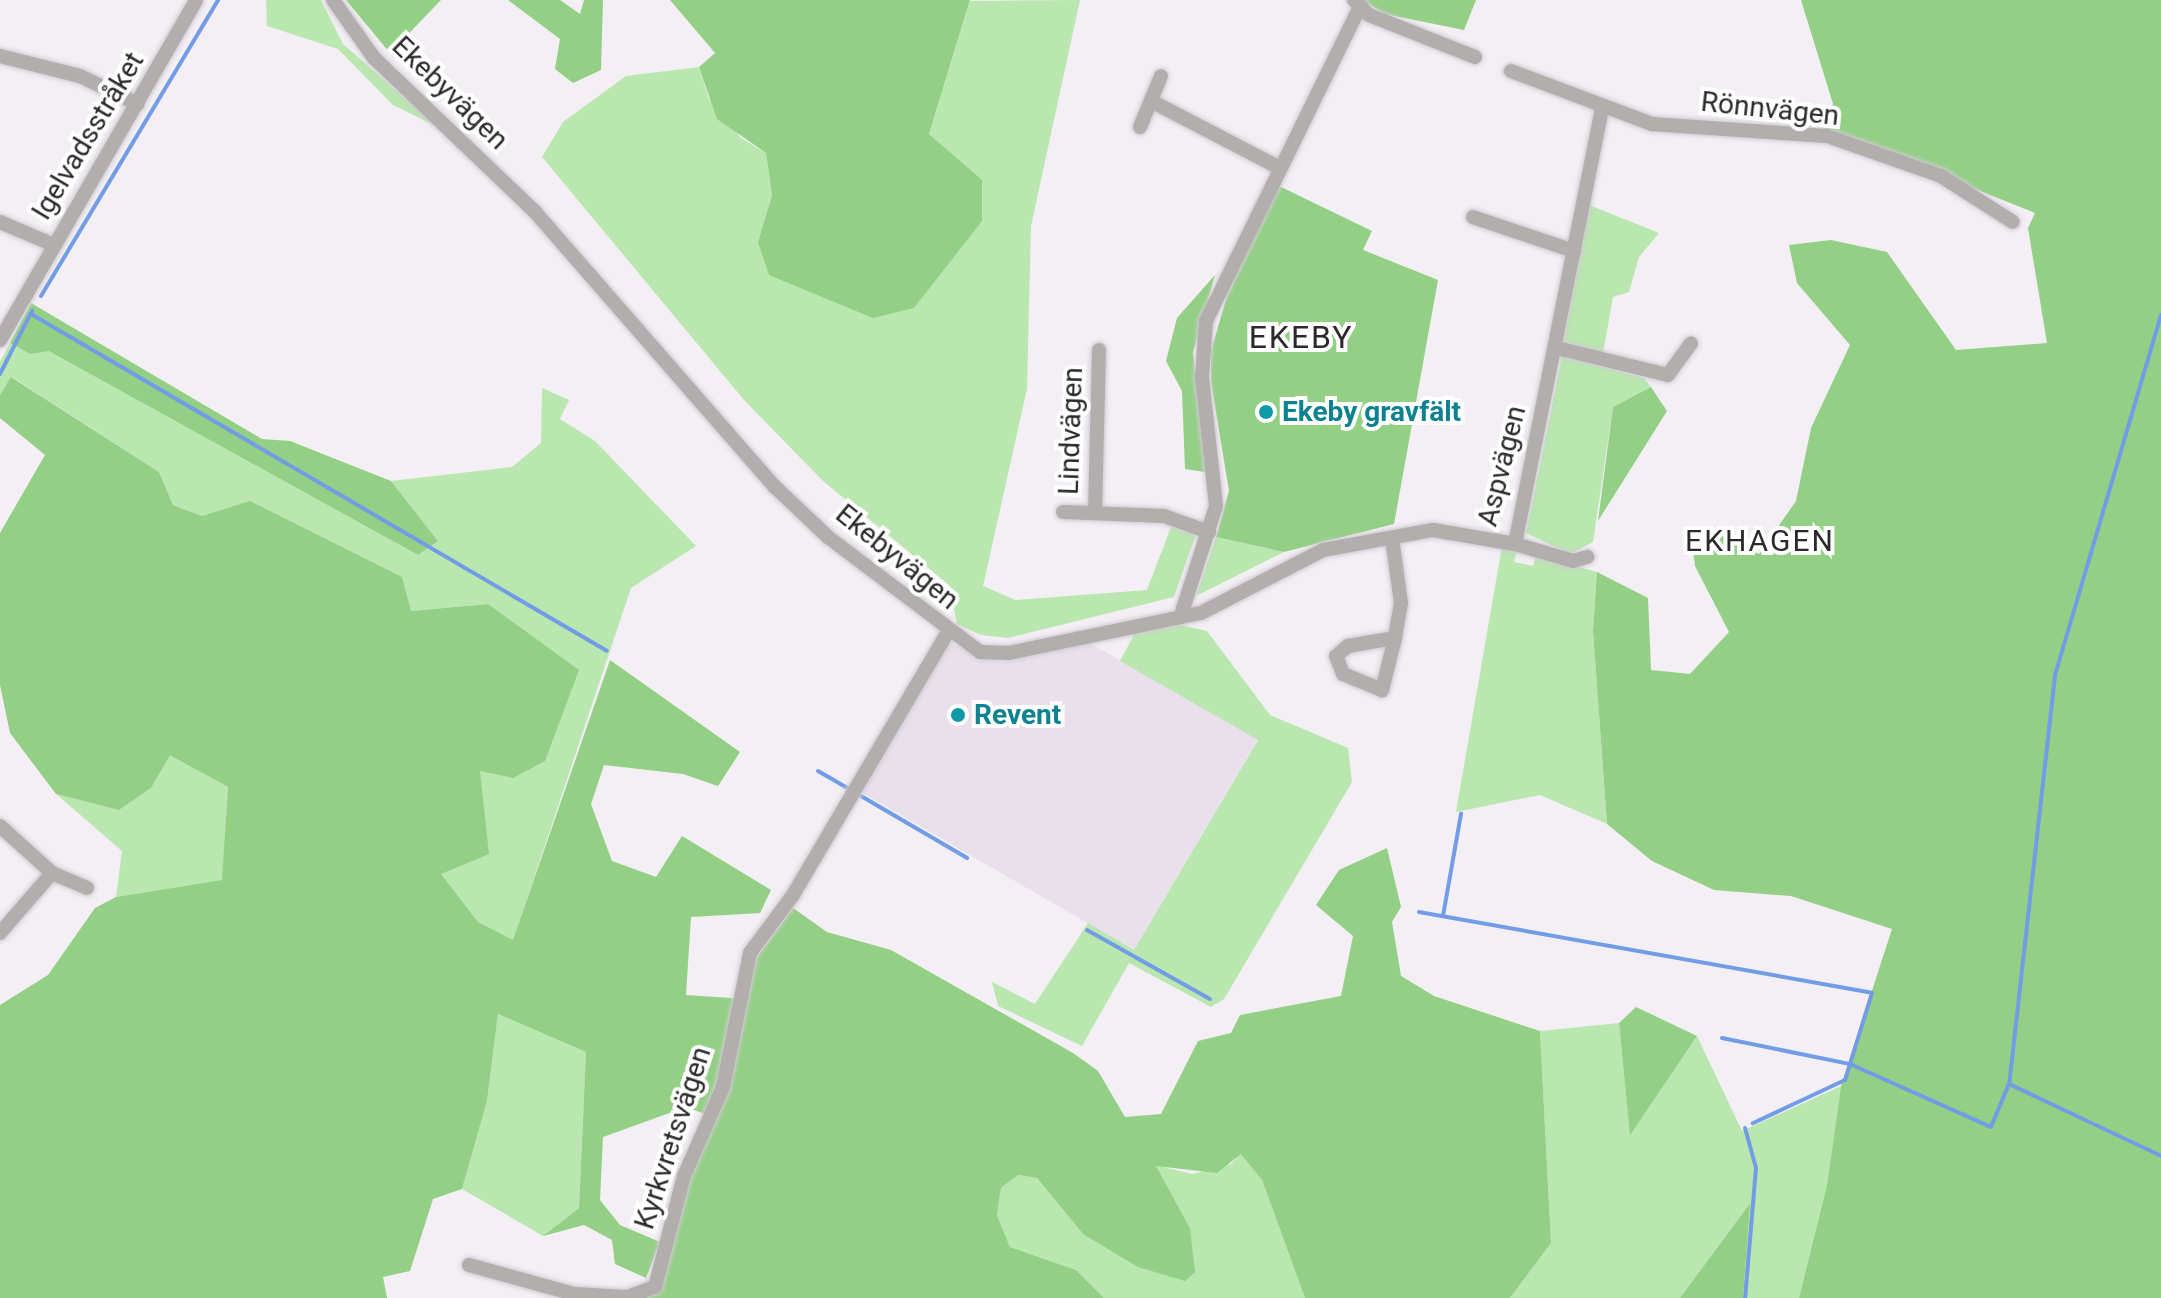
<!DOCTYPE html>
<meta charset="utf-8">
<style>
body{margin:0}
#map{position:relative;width:2161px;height:1298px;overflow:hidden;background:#f3eff5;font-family:Roboto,sans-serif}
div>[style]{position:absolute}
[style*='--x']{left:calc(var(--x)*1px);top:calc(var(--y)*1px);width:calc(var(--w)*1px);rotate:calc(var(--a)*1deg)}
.built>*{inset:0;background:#e9e0ec}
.green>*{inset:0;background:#b9e7af}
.forest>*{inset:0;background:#93cf85}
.stream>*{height:4px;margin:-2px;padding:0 2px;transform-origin:2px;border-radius:2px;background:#729ce5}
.roads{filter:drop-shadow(0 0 2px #cfcbd1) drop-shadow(0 0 2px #cfcbd1)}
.street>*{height:14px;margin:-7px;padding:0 7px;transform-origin:7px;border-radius:7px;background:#b1aead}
.dots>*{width:22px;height:22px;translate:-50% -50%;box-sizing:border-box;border:4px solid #fff;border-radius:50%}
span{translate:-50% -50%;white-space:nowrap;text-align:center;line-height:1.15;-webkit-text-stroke:8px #fff;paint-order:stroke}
.street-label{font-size:28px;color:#2b292b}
.culture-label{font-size:28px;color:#0d838f;font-weight:700}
.left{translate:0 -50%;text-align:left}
.neighbourhood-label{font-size:30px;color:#2b292b;letter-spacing:2px}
.quarter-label{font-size:32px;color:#2b292b;letter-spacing:2px}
</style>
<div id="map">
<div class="built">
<div style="clip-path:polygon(1088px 642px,1258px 739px,1134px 950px,861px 792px,949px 643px,1002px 663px)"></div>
</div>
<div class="green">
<div style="clip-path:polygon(266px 0,321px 0,343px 44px,438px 127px,393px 105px,338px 49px,267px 26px)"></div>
<div style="clip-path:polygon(1080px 0,1031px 226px,1027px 389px,983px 586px,1015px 600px,1147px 590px,1171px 527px,1196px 534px,1174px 597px,1008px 638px,981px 635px,957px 624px,949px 585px,823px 481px,744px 400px,542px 157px,563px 122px,626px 76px,699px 67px,709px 99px,741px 138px,766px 153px,772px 195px,758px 242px,914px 308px,947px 264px,981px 180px,929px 134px,970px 1px)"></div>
<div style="clip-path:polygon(1589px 205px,1659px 233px,1639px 257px,1629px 292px,1613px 297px,1603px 353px,1563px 344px)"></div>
<div style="clip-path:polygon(10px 343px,30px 354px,49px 350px,418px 555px,438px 541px,391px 481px,512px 467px,541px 443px,542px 388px,569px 400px,560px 419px,595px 441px,696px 546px,631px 588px,513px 941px,478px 922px,440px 874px,480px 771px,488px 604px,411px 611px,250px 502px,202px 516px,173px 505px,159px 472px,12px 377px,0 395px,0 362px)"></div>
<div style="clip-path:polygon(1562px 356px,1644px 378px,1651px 387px,1613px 407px,1593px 542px,1570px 554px,1526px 533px)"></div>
<div style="clip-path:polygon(1216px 537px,1284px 552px,1196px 596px)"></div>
<div style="clip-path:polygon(1502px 546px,1517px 550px,1514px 562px,1533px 566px,1536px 555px,1597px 572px,1593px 631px,1607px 824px,1540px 795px,1456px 812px)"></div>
<div style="clip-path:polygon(1181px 625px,1207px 631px,1270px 715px,1348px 748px,1352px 782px,1224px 999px,1211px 1007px,1129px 963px,1082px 1046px,998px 1006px,992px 982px,1035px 1004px,1088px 923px,1134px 950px,1258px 740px,1120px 661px,1135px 633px)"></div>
<div style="clip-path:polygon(170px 754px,228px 787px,223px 880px,116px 897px,122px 851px,56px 794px,119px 810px,151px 788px)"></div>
<div style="clip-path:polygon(498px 1014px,586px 1052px,579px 1208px,543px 1236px,462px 1189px,487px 1101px)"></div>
<div style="clip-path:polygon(1619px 1023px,1630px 1133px,1697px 1036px,1742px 1131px,1841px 1086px,1827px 1185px,1799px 1298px,1743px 1298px,1749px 1204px,1680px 1298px,1510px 1298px,1551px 1243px,1540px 1031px)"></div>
<div style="clip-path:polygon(1241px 1153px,1262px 1180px,1305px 1298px,1104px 1298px,1076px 1270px,1010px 1247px,997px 1215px,1001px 1188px,1018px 1175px,1037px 1178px,1083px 1234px,1190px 1228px,1155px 1165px,1192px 1174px,1231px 1164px)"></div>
</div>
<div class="forest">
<div style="clip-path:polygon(346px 0,441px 0,390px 53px)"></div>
<div style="clip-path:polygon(508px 0,560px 0,580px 14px,584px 0,603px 0,601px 70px,573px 83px,555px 69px,560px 39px)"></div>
<div style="clip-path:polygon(670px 0,970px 0,929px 134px,982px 180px,982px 221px,914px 308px,873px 318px,769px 275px,758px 242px,772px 195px,766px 153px,717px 119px,699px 67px,715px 53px)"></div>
<div style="clip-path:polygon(1362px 0,1476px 0,1464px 30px,1385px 14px)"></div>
<div style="clip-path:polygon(1801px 0,2161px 0,2161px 1298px,1799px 1298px,1827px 1185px,1841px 1086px,1892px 929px,1791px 896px,1714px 890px,1652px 861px,1607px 824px,1593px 631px,1597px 572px,1648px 598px,1651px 670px,1690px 674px,1729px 632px,1695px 566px,1692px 541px,1712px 531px,1759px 554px,1796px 501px,1811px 428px,1850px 345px,1797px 283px,1789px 245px,1831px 240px,1887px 252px,1956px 350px,2047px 343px,2028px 228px,2035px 213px,1820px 127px,1833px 104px)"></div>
<div style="clip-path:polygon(1279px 186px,1372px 231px,1363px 250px,1438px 280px,1394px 524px,1284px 552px,1216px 537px,1229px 491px,1211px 382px,1211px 351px,1227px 296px)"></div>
<div style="clip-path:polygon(1215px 275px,1193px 352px,1205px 472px,1185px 469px,1182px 391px,1166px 361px,1177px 318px)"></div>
<div style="clip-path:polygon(31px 303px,262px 439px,290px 441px,391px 481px,438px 541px,418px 555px,49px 351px,30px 354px,10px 343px)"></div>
<div style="clip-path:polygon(11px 377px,159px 472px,173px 505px,202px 516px,250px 501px,402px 577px,411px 611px,488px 604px,579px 670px,545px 761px,513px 778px,480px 771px,489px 854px,441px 874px,478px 922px,513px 940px,610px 660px,740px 752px,718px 786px,683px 774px,604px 765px,591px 804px,612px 861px,656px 877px,682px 836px,771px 890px,760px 913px,691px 917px,686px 995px,746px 999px,757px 957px,793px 908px,827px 932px,891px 950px,1073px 1053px,1098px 1071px,1125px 1117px,1161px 1114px,1198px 1041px,1231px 1033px,1240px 1015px,1341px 996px,1353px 936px,1316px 905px,1339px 870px,1387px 848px,1401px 907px,1392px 922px,1401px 976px,1434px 996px,1540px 1031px,1551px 1243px,1510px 1298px,1305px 1298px,1262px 1180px,1241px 1154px,1217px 1173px,1156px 1166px,1190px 1228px,1195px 1272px,1185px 1281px,1138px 1267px,1083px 1234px,1037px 1178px,1018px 1175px,1001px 1188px,997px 1215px,1010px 1247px,1076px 1270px,1104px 1298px,642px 1298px,657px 1288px,687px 1178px,713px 1117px,686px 1107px,603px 1137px,600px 1200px,620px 1225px,660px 1242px,646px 1278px,615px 1264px,612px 1240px,584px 1225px,543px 1236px,579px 1208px,586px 1052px,498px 1014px,487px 1101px,462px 1189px,433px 1199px,410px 1271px,383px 1277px,387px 1298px,0 1298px,0 1005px,48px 975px,95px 908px,116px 897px,222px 880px,228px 787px,170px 755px,151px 788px,119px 810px,56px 794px,10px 733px,0 685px,0 533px,45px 455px,0 418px,0 395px)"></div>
<div style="clip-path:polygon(1651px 387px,1667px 411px,1598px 521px,1613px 407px)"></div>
<div style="clip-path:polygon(1636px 1007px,1697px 1036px,1630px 1135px,1619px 1023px)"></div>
<div style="clip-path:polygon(1750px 1203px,1743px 1298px,1680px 1298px)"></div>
</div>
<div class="stream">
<div style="--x:41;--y:296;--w:345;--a:-59.1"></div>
<div style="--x:31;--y:314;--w:667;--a:30.33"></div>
<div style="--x:2161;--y:315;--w:376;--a:106.4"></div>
<div style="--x:2055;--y:676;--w:411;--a:96.4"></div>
<div style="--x:2009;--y:1084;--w:168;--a:25.3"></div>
<div style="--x:0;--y:374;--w:71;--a:-63.1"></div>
<div style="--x:818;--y:771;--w:38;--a:30"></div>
<div style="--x:861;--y:796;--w:123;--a:30.3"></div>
<div style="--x:1419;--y:912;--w:460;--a:10.1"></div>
<div style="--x:1872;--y:993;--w:91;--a:107.2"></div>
<div style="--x:1845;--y:1080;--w:102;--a:154.9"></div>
<div style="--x:1443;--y:916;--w:104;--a:-80"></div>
<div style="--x:1087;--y:930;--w:141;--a:29.3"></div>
<div style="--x:1722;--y:1038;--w:131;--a:11.5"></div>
<div style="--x:1850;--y:1064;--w:154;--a:24.1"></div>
<div style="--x:1991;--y:1127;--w:47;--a:-67.3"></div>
<div style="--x:1745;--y:1128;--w:41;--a:74.6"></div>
<div style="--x:1756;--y:1168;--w:130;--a:94.8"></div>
</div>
<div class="roads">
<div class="street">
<div style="--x:333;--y:0;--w:71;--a:54.7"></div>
<div style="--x:374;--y:58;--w:223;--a:43.7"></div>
<div style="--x:535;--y:212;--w:364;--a:48.9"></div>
<div style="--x:774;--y:486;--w:74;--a:43.4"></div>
<div style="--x:828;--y:537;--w:191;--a:37.1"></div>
<div style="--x:980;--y:652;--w:29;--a:2"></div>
<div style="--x:1009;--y:653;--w:196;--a:-11.8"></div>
<div style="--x:1201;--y:613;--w:137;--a:-27.3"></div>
<div style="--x:1323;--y:550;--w:112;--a:-10.3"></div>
<div style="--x:1433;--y:530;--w:83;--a:9.7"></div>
<div style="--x:1515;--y:544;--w:446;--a:-78.7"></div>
<div style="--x:1354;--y:0;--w:21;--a:45"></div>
<div style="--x:1369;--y:15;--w:114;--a:21.6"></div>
<div style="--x:0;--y:56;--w:82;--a:14"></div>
<div style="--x:80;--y:76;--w:64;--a:25.8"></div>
<div style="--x:1511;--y:71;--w:151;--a:20.6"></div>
<div style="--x:1652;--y:124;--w:175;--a:3.9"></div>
<div style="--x:1827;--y:136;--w:121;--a:19.3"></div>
<div style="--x:1941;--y:176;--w:85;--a:32.6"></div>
<div style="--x:1151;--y:101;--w:143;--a:27.5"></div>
<div style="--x:1140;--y:127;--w:55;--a:-67.6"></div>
<div style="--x:1473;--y:217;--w:107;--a:18.6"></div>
<div style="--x:0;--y:222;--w:59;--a:23.1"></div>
<div style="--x:0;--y:340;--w:392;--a:-60"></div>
<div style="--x:1557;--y:348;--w:114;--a:13.7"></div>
<div style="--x:1668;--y:375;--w:39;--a:-54"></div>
<div style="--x:1063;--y:512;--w:101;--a:2.3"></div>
<div style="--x:1164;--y:516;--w:48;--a:19.6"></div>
<div style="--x:1095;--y:513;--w:163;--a:-88.6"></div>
<div style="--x:1392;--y:538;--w:66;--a:82.1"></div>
<div style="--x:1401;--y:603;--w:36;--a:100"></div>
<div style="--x:1395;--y:638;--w:54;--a:104"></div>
<div style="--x:1382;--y:690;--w:42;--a:-157.7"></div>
<div style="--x:1343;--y:674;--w:19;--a:-111"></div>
<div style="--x:1336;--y:656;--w:16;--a:-40"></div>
<div style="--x:1348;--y:646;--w:48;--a:-9.7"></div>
<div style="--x:1515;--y:544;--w:60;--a:16.3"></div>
<div style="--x:1573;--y:561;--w:15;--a:-16"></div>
<div style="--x:1182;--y:612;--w:111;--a:-72.2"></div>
<div style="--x:1216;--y:506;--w:130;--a:-96.2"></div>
<div style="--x:1202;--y:377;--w:56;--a:-85.9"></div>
<div style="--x:1206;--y:321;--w:351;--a:-63.9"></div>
<div style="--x:0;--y:826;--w:70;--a:42.1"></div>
<div style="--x:52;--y:873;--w:38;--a:23"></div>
<div style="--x:0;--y:933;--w:79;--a:-49.1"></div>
<div style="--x:469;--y:1265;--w:109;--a:15.4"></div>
<div style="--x:574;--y:1294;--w:53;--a:3.2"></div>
<div style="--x:627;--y:1297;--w:30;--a:-20"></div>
<div style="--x:655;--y:1287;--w:115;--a:-75.4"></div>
<div style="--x:684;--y:1176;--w:97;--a:-66.3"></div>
<div style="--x:723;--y:1087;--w:137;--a:-78.6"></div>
<div style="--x:750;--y:953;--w:72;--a:-53.4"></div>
<div style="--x:793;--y:895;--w:305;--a:-59.5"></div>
</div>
</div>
<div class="dots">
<div style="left:1266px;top:412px;background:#0f9aa8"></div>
<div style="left:958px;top:715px;background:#0f9aa8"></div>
</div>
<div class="street-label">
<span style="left:450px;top:93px;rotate:44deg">Ekebyvägen</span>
<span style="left:1770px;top:109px;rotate:6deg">Rönnvägen</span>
<span style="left:88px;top:136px;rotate:-59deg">Igelvadsstråket</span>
<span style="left:1071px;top:431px;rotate:-88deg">Lindvägen</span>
<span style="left:1502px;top:466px;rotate:-76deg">Aspvägen</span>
<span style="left:897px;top:557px;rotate:39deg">Ekebyvägen</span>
<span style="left:673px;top:1138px;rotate:-72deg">Kyrkvretsvägen</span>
</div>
<div class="culture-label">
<span class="left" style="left:1282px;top:412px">Ekeby gravfält</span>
<span class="left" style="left:974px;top:715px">Revent</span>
</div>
<div class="neighbourhood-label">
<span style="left:1760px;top:541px">EKHAGEN</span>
</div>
<div class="quarter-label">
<span style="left:1301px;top:337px">EKEBY</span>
</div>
</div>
